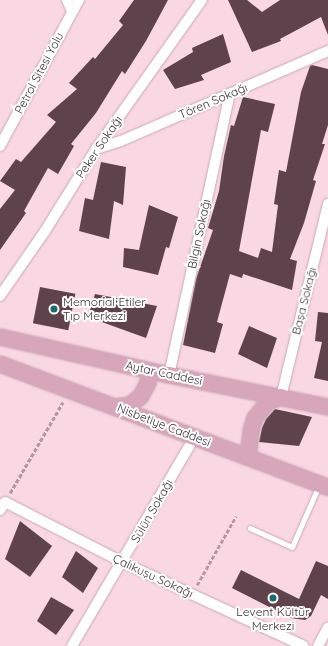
<!DOCTYPE html>
<meta charset="utf-8">
<style>
body{margin:0}
#map{position:relative;width:328px;height:646px;overflow:hidden;background:#f9d8e3;font-family:Quicksand,sans-serif}
div>[style]{position:absolute}
[style*='--x']{left:calc(var(--x)*1px);top:calc(var(--y)*1px);width:calc(var(--w)*1px);rotate:calc(var(--a)*1deg)}
.building>*{inset:0;background:#5e434d;transform-origin:0 0}
.path>*{height:2.5px;margin-top:-1.25px;transform-origin:0;background:repeating-linear-gradient(90deg,#b299a1 0 4px,transparent 0 6px)}
.roads{filter:drop-shadow(0 0 1px #c9a9b4) drop-shadow(0 0 1px #c9a9b4)}
.lane>*{height:5px;margin:-2.5px;padding:0 2.5px;transform-origin:2.5px;border-radius:2.5px;background:#fff}
.street>*{height:10px;margin:-5px;padding:0 5px;transform-origin:5px;border-radius:5px;background:#fff}
.primary>*{height:16px;margin:-8px;padding:0 8px;transform-origin:8px;border-radius:8px;background:#d7a6b9}
.dots>*{width:11px;height:11px;translate:-50% -50%;box-sizing:border-box;border:2px solid #fff;border-radius:50%}
span{translate:-50% -50%;white-space:nowrap;text-align:center;line-height:1.15;-webkit-text-stroke:4px #fff;paint-order:stroke}
.street-label{font-size:12px;color:#3c3034}
.poi-label{font-size:12px;color:#3c3034}
.left{translate:0 -50%;text-align:left}
</style>
<div id="map">
<div class="building">
<div style="clip-path:polygon(134px 0,168px 0,146px 41px,125px 74px,122px 71px,96px 113px,71px 144px,74px 146px,58px 174px,48px 168px,24px 211px,26px 213px,0 250px,0 209px,15px 190px,0 181px,16px 159px,21px 162px,56px 122px,47px 115px,77px 89px,69px 83px,93px 57px,95px 59px,123px 25px,119px 21px)"></div>
<div style="clip-path:polygon(228px 0,247px 0,262px 12px,280px 0,328px 0,328px 35px,321px 17px,280px 39px,281px 41px,252px 52px)"></div>
<div style="clip-path:polygon(223px 34px,231px 62px,201px 75px,204px 80px,175px 89px,163px 70px,193px 52px,192px 48px)"></div>
<div style="clip-path:polygon(312px 65px,328px 69px,328px 125px,322px 144px,325px 144px,313px 180px,316px 181px,304px 223px,290px 259px,297px 261px,292px 290px,243px 274px,242px 278px,230px 274px,217px 322px,223px 324px,215px 353px,183px 345px,196px 279px,213px 230px,208px 228px,219px 191px,224px 156px,231px 125px,234px 126px,243px 97px,275px 104px,268px 132px,261px 130px,239px 251px,258px 258px,261px 248px,272px 252px,278px 205px,274px 204px,279px 170px,286px 172px,301px 92px,310px 66px)"></div>
<div style="clip-path:polygon(101px 162px,126px 167px,123px 205px,114px 201px,109px 239px,79px 231px,85px 198px,93px 200px)"></div>
<div style="clip-path:polygon(149px 205px,178px 217px,169px 248px,166px 247px,158px 275px,123px 267px,124px 248px,139px 250px)"></div>
<div style="left:40px;top:287px;width:36px;height:37px;rotate:11deg"></div>
<div style="clip-path:polygon(95px 294px,157px 306px,146px 338px,88px 317px)"></div>
<div style="clip-path:polygon(318px 312px,328px 313px,328px 381px,314px 378px,322px 342px,315px 341px)"></div>
<div style="clip-path:polygon(249px 326px,277px 338px,267px 368px,238px 354px)"></div>
<div style="clip-path:polygon(275px 409px,312px 417px,299px 446px,259px 442px,262px 428px,266px 419px)"></div>
<div style="clip-path:polygon(20px 521px,52px 546px,30px 577px,5px 559px)"></div>
<div style="clip-path:polygon(76px 551px,98px 568px,83px 593px,62px 577px)"></div>
<div style="clip-path:polygon(316px 561px,328px 566px,328px 599px,321px 595px,311px 616px,305px 620px,291px 618px,232px 588px,241px 570px,299px 599px)"></div>
<div style="clip-path:polygon(51px 597px,74px 610px,56px 635px,37px 621px)"></div>
</div>
<div class="path">
<div style="--x:10;--y:493;--w:105;--a:-59.8"></div>
<div style="--x:197;--y:585;--w:79;--a:-60.5"></div>
</div>
<div class="roads">
<div class="lane">
<div style="--x:250;--y:528;--w:46;--a:24.3"></div>
<div style="--x:292;--y:547;--w:68;--a:-66.5"></div>
</div>
<div class="street">
<div style="--x:67;--y:0;--w:12;--a:66"></div>
<div style="--x:0;--y:146;--w:166;--a:-61.6"></div>
<div style="--x:96;--y:149;--w:26;--a:-18"></div>
<div style="--x:121;--y:141;--w:226;--a:-23.5"></div>
<div style="--x:0;--y:296;--w:79;--a:-55.3"></div>
<div style="--x:45;--y:231;--w:97;--a:-58.1"></div>
<div style="--x:96;--y:149;--w:183;--a:-54.6"></div>
<div style="--x:169;--y:375;--w:288;--a:-77.8"></div>
<div style="--x:281;--y:397;--w:199;--a:-76.3"></div>
<div style="--x:0;--y:510;--w:9;--a:-58"></div>
<div style="--x:5;--y:502;--w:131;--a:27.1"></div>
<div style="--x:122;--y:562;--w:200;--a:24.8"></div>
<div style="--x:72;--y:646;--w:241;--a:-59.6"></div>
<div style="--x:318;--y:646;--w:21;--a:-62"></div>
</div>
<div class="primary">
<div style="--x:0;--y:337;--w:173;--a:12.7"></div>
<div style="--x:169;--y:375;--w:162;--a:11.4"></div>
<div style="--x:0;--y:364;--w:350;--a:20.6"></div>
<div style="--x:116;--y:407;--w:14;--a:-8"></div>
<div style="--x:130;--y:405;--w:14;--a:-39"></div>
<div style="--x:141;--y:396;--w:15;--a:-62"></div>
<div style="--x:148;--y:383;--w:12;--a:-85"></div>
<div style="--x:248;--y:457;--w:26;--a:-83"></div>
<div style="--x:251;--y:431;--w:14;--a:-73"></div>
<div style="--x:255;--y:418;--w:21;--a:-51"></div>
<div style="--x:268;--y:402;--w:14;--a:-21"></div>
</div>
</div>
<div class="dots">
<div style="left:54px;top:309px;background:#1c6770"></div>
<div style="left:273px;top:598px;background:#1c6770"></div>
</div>
<div class="street-label">
<span style="left:39px;top:73px;rotate:-62deg">Petrol Sitesi Yolu</span>
<span style="left:213px;top:101px;rotate:-23deg">Tören Sokağı</span>
<span style="left:99px;top:147px;rotate:-56deg">Peker Sokağı</span>
<span style="left:199px;top:234px;rotate:-78deg">Bilgin Sokağı</span>
<span style="left:304px;top:301px;rotate:-76deg">Başa Sokağı</span>
<span style="left:164px;top:373px;rotate:12deg">Aytar Caddesi</span>
<span style="left:164px;top:425px;rotate:21deg">Nisbetiye Caddesi</span>
<span style="left:152px;top:511px;rotate:-60deg">Sülün Sokağı</span>
<span style="left:153px;top:576px;rotate:25deg">Çalıkuşu Sokağı</span>
</div>
<div class="poi-label">
<span class="left" style="left:63px;top:309px">Memorial Etiler<br>Tıp Merkezi</span>
<span style="left:273px;top:619px">Levent Kültür<br>Merkezi</span>
</div>
</div>
